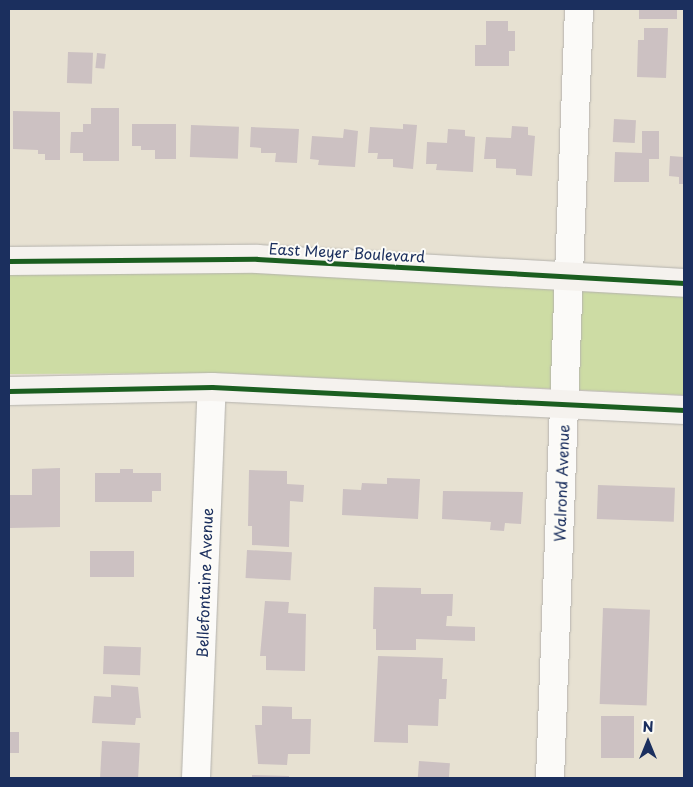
<!DOCTYPE html>
<style>
body{margin:0}
#map{position:relative;width:693px;height:787px;overflow:hidden;background:#e7e1d2;font-family:"Playpen Sans",sans-serif}
div>[style]{position:absolute}
[style*='--x']{left:calc(var(--x)*1px);top:calc(var(--y)*1px);width:calc(var(--w)*1px);rotate:calc(var(--a)*1deg)}
.green>*{inset:0;background:#cddca4}
.building>*{inset:0;background:#ccc1c2;transform-origin:0 0}
.roads{filter:drop-shadow(0 0 1px #b4b2ad) drop-shadow(0 0 1px #b4b2ad)}
.minor>*{height:28px;margin:-14px;padding:0 14px;transform-origin:14px;border-radius:14px;background:#fbfaf8}
.secondary>*{height:28px;margin:-14px;padding:0 14px;transform-origin:14px;border-radius:14px;background:#f5f2ee}
.cycleway>*{height:5px;margin:-2.5px;padding:0 2.5px;transform-origin:2.5px;border-radius:2.5px;background:#1b5e20}
span{translate:-50% -50%;white-space:nowrap;text-align:center;line-height:1.15;-webkit-text-stroke:4px #fdfcf7;paint-order:stroke}
.street-label{font-size:15px;color:#1b2f5e}
.frame{position:absolute;inset:0;border:10px solid #1b2f5e;pointer-events:none}
.north{position:absolute;left:623px;top:717px;width:50px;height:50px;-webkit-text-stroke:4px #fdfcf7;paint-order:stroke;rotate:0deg;font-size:14px;font-weight:700;line-height:20px;text-align:center;color:#1b2f5e}
.north::after{content:'';display:block;margin:auto;width:18px;height:22px;background:#1b2f5e;clip-path:polygon(50% 0,100% 100%,50% 72%,0 100%)}
</style>
<div id="map">
<div class="green">
<div style="clip-path:polygon(255px 272px,684px 293px,684px 395px,222px 373px,9px 374px,9px 273px)"></div>
</div>
<div class="building">
<div style="left:639px;top:9px;width:38px;height:10px"></div>
<div style="clip-path:polygon(486px 21px,508px 21px,508px 31px,515px 31px,515px 51px,509px 51px,509px 66px,475px 66px,475px 45px,486px 45px)"></div>
<div style="clip-path:polygon(644px 28px,668px 28px,666px 78px,637px 77px,638px 40px,644px 40px)"></div>
<div style="left:68px;top:52px;width:25px;height:31px;rotate:2deg"></div>
<div style="left:97px;top:53px;width:9px;height:15px;rotate:6deg"></div>
<div style="clip-path:polygon(91px 108px,119px 108px,119px 161px,83px 161px,83px 153px,70px 153px,71px 132px,83px 132px,83px 124px,91px 124px)"></div>
<div style="clip-path:polygon(13px 111px,60px 112px,60px 160px,45px 160px,45px 154px,38px 154px,38px 150px,13px 149px)"></div>
<div style="left:614px;top:119px;width:22px;height:23px;rotate:3deg"></div>
<div style="clip-path:polygon(132px 124px,176px 124px,176px 159px,155px 159px,155px 150px,141px 150px,141px 146px,132px 146px)"></div>
<div style="clip-path:polygon(403px 124px,417px 125px,413px 169px,393px 167px,393px 159px,377px 159px,378px 153px,368px 153px,370px 127px,403px 129px)"></div>
<div style="left:191px;top:125px;width:48px;height:32px;rotate:2deg"></div>
<div style="clip-path:polygon(512px 126px,528px 127px,528px 135px,535px 136px,532px 176px,516px 175px,516px 169px,496px 168px,496px 159px,484px 159px,486px 137px,511px 138px)"></div>
<div style="clip-path:polygon(251px 127px,299px 129px,297px 163px,275px 162px,276px 153px,261px 153px,261px 148px,250px 147px)"></div>
<div style="clip-path:polygon(344px 129px,358px 131px,355px 167px,318px 165px,319px 160px,310px 159px,312px 136px,343px 138px)"></div>
<div style="clip-path:polygon(448px 129px,465px 130px,465px 136px,475px 137px,473px 172px,436px 170px,437px 164px,426px 164px,427px 142px,447px 143px)"></div>
<div style="clip-path:polygon(642px 131px,659px 131px,659px 159px,649px 159px,649px 182px,614px 182px,615px 152px,642px 153px)"></div>
<div style="clip-path:polygon(670px 156px,684px 157px,684px 184px,679px 184px,679px 177px,669px 176px)"></div>
<div style="clip-path:polygon(60px 468px,60px 527px,9px 528px,9px 495px,32px 495px,32px 469px)"></div>
<div style="clip-path:polygon(120px 469px,133px 469px,133px 473px,161px 473px,161px 491px,152px 491px,152px 502px,95px 502px,95px 473px,120px 473px)"></div>
<div style="clip-path:polygon(249px 470px,287px 471px,287px 484px,304px 485px,303px 502px,290px 501px,289px 547px,252px 545px,252px 526px,248px 526px)"></div>
<div style="clip-path:polygon(387px 478px,420px 479px,418px 519px,342px 515px,343px 489px,361px 490px,362px 483px,387px 484px)"></div>
<div style="left:598px;top:485px;width:77px;height:34px;rotate:2deg"></div>
<div style="clip-path:polygon(443px 491px,523px 492px,521px 524px,505px 523px,504px 531px,490px 530px,491px 522px,442px 519px)"></div>
<div style="left:247px;top:550px;width:45px;height:28px;rotate:3deg"></div>
<div style="left:134px;top:551px;width:26px;height:44px;rotate:90deg"></div>
<div style="clip-path:polygon(374px 587px,421px 588px,421px 594px,453px 594px,452px 616px,447px 616px,446px 626px,475px 627px,475px 641px,416px 639px,416px 650px,376px 650px,376px 629px,373px 629px)"></div>
<div style="clip-path:polygon(265px 601px,289px 602px,288px 613px,306px 614px,305px 671px,266px 670px,266px 656px,260px 656px)"></div>
<div style="left:603px;top:608px;width:47px;height:96px;rotate:2deg"></div>
<div style="left:104px;top:646px;width:37px;height:28px;rotate:2deg"></div>
<div style="clip-path:polygon(378px 656px,443px 658px,442px 679px,447px 679px,446px 699px,439px 699px,438px 726px,408px 725px,408px 743px,374px 742px)"></div>
<div style="clip-path:polygon(111px 685px,138px 687px,141px 718px,136px 718px,135px 725px,92px 723px,94px 696px,111px 697px)"></div>
<div style="clip-path:polygon(262px 706px,292px 707px,292px 719px,311px 719px,310px 754px,288px 754px,287px 765px,258px 764px,255px 725px,262px 725px)"></div>
<div style="left:601px;top:716px;width:33px;height:42px"></div>
<div style="left:9px;top:732px;width:10px;height:21px"></div>
<div style="left:102px;top:741px;width:38px;height:37px;rotate:3deg"></div>
<div style="left:419px;top:761px;width:31px;height:17px;rotate:4deg"></div>
<div style="clip-path:polygon(252px 775px,289px 776px,289px 778px,252px 778px)"></div>
</div>
<div class="roads">
<div class="minor">
<div style="--x:196;--y:778;--w:391;--a:-87.7"></div>
<div style="--x:550;--y:778;--w:770;--a:-87.84"></div>
</div>
<div class="secondary">
<div style="--x:9;--y:261;--w:248;--a:-0.5"></div>
<div style="--x:257;--y:259;--w:428;--a:3.2"></div>
<div style="--x:9;--y:391;--w:203;--a:-1.1"></div>
<div style="--x:212;--y:387;--w:473;--a:2.8"></div>
</div>
</div>
<div class="cycleway">
<div style="--x:9;--y:261;--w:248;--a:-0.5"></div>
<div style="--x:257;--y:259;--w:428;--a:3.2"></div>
<div style="--x:9;--y:391;--w:203;--a:-1.1"></div>
<div style="--x:212;--y:387;--w:473;--a:2.8"></div>
</div>
<div class="street-label">
<span style="left:347px;top:252px;rotate:3deg">East Meyer Boulevard</span>
<span style="left:561px;top:483px;rotate:-88deg">Walrond Avenue</span>
<span style="left:204px;top:583px;rotate:-88deg">Bellefontaine Avenue</span>
</div>
<div class="frame"></div>
<div class="north">N</div>
</div>
